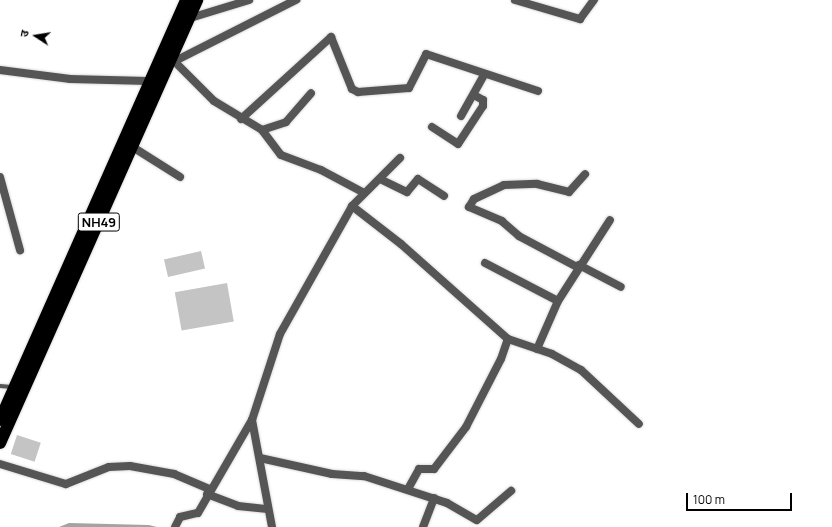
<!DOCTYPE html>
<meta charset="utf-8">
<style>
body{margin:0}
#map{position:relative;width:832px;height:527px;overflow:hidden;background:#fff;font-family:Manrope,"Noto Sans Devanagari",sans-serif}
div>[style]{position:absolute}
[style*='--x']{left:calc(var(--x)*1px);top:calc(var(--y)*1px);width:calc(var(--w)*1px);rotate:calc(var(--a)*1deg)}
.water>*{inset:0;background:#a3a3a3}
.building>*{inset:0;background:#c4c4c4;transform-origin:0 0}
.roads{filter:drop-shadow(0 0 1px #dbdbdb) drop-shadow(0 0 1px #dbdbdb)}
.lane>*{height:4px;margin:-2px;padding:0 2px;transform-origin:2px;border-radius:2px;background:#555}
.street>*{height:8px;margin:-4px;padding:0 4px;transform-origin:4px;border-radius:4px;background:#555}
.highway>*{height:12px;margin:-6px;padding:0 6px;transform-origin:6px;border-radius:6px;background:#000}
span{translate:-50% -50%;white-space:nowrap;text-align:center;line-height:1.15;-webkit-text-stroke:4px #fff;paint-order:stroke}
.shield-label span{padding:1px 3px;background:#fff;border:1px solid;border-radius:3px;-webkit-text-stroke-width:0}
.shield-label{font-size:13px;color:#000;font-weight:700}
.north{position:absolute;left:16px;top:16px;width:40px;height:40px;-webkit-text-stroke:3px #fff;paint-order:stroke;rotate:282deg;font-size:11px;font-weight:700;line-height:16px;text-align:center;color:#000}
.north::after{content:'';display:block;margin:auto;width:14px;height:18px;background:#000;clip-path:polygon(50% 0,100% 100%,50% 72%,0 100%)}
.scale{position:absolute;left:686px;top:493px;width:106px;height:18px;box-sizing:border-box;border:2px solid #000;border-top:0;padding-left:5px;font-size:12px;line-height:14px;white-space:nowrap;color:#000;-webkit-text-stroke:3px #fff;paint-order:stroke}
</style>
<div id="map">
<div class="water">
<div style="clip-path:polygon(69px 523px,149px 525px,157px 527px,59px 527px)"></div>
</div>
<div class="building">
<div style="left:201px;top:251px;width:18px;height:38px;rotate:77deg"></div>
<div style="left:227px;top:283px;width:39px;height:53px;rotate:80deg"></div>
<div style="left:17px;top:435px;width:25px;height:20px;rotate:18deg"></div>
</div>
<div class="roads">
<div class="lane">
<div style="--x:0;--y:386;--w:12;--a:5"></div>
</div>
<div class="street">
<div style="--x:515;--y:0;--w:68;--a:16.3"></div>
<div style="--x:580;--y:19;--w:24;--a:-54"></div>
<div style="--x:187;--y:19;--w:65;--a:-17"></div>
<div style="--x:170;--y:57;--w:62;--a:45"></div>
<div style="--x:214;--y:101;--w:56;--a:31.1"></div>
<div style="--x:262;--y:130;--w:31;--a:53"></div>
<div style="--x:281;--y:155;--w:43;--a:20.6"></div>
<div style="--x:321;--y:170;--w:49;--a:28.1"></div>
<div style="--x:175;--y:61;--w:136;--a:-26.8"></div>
<div style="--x:0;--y:70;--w:71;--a:7.3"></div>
<div style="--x:70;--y:79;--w:78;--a:1.5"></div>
<div style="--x:461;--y:116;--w:47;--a:-60.7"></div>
<div style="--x:241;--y:119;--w:122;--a:-42.3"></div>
<div style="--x:331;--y:37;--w:56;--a:68"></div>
<div style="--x:352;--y:89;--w:7;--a:27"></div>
<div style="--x:358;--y:92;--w:51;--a:-4.5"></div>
<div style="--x:409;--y:88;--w:38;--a:-63"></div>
<div style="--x:426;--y:54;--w:118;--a:18.3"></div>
<div style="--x:432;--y:127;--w:31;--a:33"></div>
<div style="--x:458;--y:144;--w:45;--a:-56.7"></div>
<div style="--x:483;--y:106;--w:6;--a:-90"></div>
<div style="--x:483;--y:100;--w:10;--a:-151"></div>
<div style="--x:262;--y:130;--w:25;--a:-18"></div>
<div style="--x:286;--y:122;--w:38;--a:-49"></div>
<div style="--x:131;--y:146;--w:58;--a:32.3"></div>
<div style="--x:0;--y:177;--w:76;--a:74.7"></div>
<div style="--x:380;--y:179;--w:30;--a:26"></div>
<div style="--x:407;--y:192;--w:17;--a:-50"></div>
<div style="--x:418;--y:179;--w:31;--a:33"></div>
<div style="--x:352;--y:206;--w:62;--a:37.8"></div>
<div style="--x:401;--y:244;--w:143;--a:41.6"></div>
<div style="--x:508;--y:339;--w:46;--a:18.8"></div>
<div style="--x:552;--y:354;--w:33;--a:29"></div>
<div style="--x:581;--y:370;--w:79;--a:43"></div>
<div style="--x:485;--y:263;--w:82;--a:27.5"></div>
<div style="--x:579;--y:265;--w:47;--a:27.6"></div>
<div style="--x:577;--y:267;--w:66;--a:-151.9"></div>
<div style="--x:519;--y:236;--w:23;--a:-139"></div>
<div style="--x:502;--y:221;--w:36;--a:-157"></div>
<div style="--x:469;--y:207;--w:9;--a:-58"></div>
<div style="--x:474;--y:199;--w:33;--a:-25"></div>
<div style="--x:504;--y:185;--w:33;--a:-2"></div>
<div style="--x:537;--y:184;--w:33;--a:14"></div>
<div style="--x:569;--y:192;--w:24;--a:-48"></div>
<div style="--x:537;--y:349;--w:52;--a:-66.4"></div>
<div style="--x:558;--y:301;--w:96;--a:-57.3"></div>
<div style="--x:252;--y:420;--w:109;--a:79.4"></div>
<div style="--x:260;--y:458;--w:74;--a:12.5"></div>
<div style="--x:332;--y:474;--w:32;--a:4"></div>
<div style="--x:364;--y:476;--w:87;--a:18"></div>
<div style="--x:447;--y:503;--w:34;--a:30"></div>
<div style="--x:477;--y:520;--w:45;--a:-40.5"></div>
<div style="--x:0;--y:464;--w:69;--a:16.9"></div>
<div style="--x:66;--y:484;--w:46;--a:-21.6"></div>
<div style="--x:109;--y:467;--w:21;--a:-3"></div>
<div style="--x:130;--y:466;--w:45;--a:10.3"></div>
<div style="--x:174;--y:474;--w:39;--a:23"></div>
<div style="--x:408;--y:489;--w:23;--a:-61"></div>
<div style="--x:419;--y:469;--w:15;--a:0"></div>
<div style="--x:434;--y:469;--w:53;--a:-52.7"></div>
<div style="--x:466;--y:427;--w:76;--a:-62.8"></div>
<div style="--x:501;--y:359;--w:21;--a:-71"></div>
<div style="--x:207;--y:494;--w:33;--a:21"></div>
<div style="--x:238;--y:506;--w:30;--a:6"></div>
<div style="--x:175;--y:527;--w:11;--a:-63"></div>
<div style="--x:180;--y:517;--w:18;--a:-13"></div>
<div style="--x:198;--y:513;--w:108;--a:-59.9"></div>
<div style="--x:252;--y:420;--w:90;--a:-72"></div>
<div style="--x:280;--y:334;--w:147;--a:-60.6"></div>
<div style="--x:352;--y:206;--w:68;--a:-45"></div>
<div style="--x:423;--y:527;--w:31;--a:-69"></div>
</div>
<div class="highway">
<div style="--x:0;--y:420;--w:459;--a:-66.1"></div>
<div style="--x:0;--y:443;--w:485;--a:-66"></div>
</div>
</div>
<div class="shield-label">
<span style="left:99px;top:222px">NH49</span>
</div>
<div class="north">उ</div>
<div class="scale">100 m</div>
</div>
